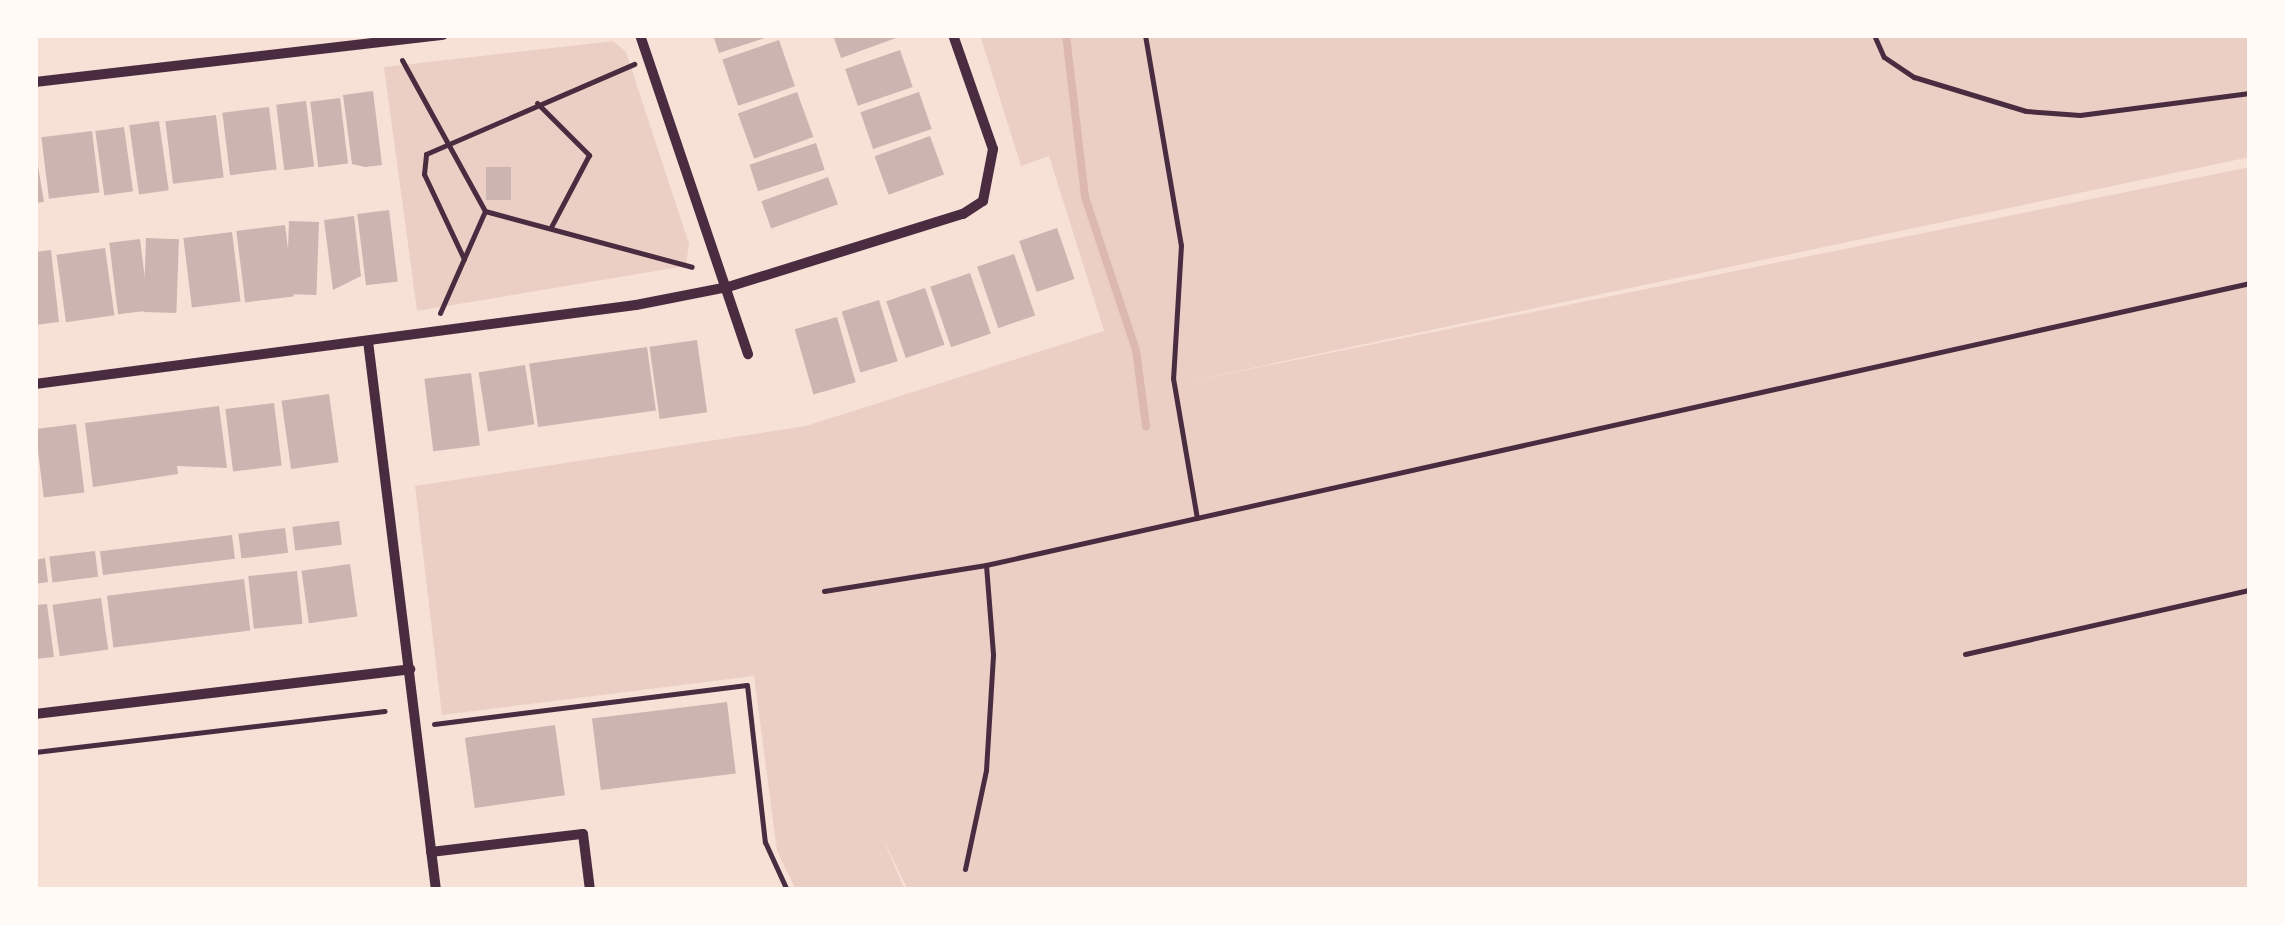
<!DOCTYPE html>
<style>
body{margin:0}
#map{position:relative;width:2285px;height:925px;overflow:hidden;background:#f7e1d7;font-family:Ubuntu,sans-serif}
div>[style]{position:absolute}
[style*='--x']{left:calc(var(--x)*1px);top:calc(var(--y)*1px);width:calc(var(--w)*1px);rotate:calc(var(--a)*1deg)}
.green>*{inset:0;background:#ebcfc5}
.stream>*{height:8px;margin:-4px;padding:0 4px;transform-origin:4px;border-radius:4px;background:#dcb8b0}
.building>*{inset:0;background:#ccb4b1;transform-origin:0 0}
.path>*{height:5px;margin:-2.5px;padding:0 2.5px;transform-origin:2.5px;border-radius:2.5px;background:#4a2c40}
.minor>*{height:10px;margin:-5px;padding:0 5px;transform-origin:5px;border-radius:5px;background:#4a2c40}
span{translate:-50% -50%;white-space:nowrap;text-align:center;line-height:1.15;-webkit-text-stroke:8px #fffaf5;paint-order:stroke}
.frame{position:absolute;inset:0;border:38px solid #fffaf5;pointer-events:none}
</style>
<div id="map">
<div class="green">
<div style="clip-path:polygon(980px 35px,2250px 35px,2250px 157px,1171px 385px,2250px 167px,2250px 890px,908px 890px,882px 837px,905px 890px,796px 890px,777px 851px,754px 676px,442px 715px,415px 486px,806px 426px,1104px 331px,1049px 156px,1021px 166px)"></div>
<div style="clip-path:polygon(613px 41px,626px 52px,689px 244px,686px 266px,417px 311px,384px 67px)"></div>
</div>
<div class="stream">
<div style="--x:1066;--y:35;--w:163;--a:83.3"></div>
<div style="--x:1085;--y:197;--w:161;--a:71.6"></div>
<div style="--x:1136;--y:350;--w:77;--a:82.5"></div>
</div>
<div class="building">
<div style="clip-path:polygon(713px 35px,771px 35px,771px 36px,719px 53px)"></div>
<div style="clip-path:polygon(833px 35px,895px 35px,896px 38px,841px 58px)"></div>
<div style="left:779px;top:40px;width:49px;height:60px;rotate:71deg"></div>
<div style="left:900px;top:50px;width:39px;height:58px;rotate:71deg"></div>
<div style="clip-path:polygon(373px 91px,382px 165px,365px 167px,352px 164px,343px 95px)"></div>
<div style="left:797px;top:92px;width:48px;height:63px;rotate:70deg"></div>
<div style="left:919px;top:92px;width:39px;height:62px;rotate:71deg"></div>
<div style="left:340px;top:98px;width:66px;height:30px;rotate:83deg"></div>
<div style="left:306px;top:101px;width:66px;height:30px;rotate:83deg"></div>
<div style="left:269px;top:107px;width:63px;height:47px;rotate:83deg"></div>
<div style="left:216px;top:115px;width:63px;height:51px;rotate:83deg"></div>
<div style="left:159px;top:121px;width:70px;height:30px;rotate:82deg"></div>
<div style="left:124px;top:127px;width:65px;height:29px;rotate:82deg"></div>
<div style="left:92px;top:131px;width:62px;height:51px;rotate:83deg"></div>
<div style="left:930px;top:136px;width:41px;height:59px;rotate:70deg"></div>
<div style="left:816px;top:143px;width:28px;height:70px;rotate:72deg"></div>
<div style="clip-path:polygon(35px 148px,44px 202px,35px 203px)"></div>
<div style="left:486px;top:167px;width:25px;height:33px"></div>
<div style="left:828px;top:177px;width:29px;height:71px;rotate:70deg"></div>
<div style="left:389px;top:210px;width:72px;height:32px;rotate:83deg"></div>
<div style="clip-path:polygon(354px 216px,361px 276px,333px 290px,324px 220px)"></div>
<div style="left:289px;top:221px;width:30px;height:73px;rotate:2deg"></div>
<div style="left:285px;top:225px;width:72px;height:49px;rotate:83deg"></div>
<div style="left:1057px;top:228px;width:54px;height:40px;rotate:71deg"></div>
<div style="left:232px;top:232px;width:70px;height:49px;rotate:83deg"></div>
<div style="left:146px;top:238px;width:33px;height:74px;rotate:2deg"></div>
<div style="left:140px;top:239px;width:72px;height:31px;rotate:83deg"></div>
<div style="left:105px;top:248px;width:68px;height:49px;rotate:82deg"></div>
<div style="clip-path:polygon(51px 250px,59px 322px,35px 325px,35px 252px)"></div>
<div style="left:1014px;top:254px;width:65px;height:39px;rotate:71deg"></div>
<div style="left:970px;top:273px;width:64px;height:42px;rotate:71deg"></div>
<div style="left:925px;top:288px;width:60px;height:41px;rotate:71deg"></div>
<div style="left:879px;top:300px;width:64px;height:39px;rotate:73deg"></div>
<div style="left:837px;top:317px;width:68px;height:44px;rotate:74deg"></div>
<div style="left:697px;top:340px;width:73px;height:48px;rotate:82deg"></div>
<div style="left:647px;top:347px;width:64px;height:119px;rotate:82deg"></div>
<div style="left:525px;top:365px;width:60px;height:47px;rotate:81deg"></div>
<div style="left:471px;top:373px;width:73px;height:47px;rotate:83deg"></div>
<div style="left:329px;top:394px;width:69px;height:48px;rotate:82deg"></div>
<div style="left:274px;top:403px;width:63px;height:49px;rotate:83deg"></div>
<div style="clip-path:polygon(219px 406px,227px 468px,177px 466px,178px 474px,93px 487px,85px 423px)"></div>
<div style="left:76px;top:424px;width:69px;height:41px;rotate:83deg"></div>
<div style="left:339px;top:521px;width:24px;height:47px;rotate:83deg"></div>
<div style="left:285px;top:528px;width:25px;height:47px;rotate:83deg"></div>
<div style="left:232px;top:535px;width:24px;height:133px;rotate:83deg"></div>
<div style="left:95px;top:551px;width:26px;height:46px;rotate:83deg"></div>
<div style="clip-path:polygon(45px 558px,48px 582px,35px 584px,35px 560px)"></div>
<div style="left:350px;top:564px;width:53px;height:49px;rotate:82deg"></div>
<div style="left:297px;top:571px;width:53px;height:49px;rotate:84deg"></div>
<div style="left:244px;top:579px;width:52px;height:138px;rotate:83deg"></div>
<div style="left:101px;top:598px;width:52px;height:49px;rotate:82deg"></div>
<div style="clip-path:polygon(47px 604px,54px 657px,35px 659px,35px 605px)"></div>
<div style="left:727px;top:702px;width:72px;height:136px;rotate:83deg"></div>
<div style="left:555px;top:725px;width:71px;height:91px;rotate:82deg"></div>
</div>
<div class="path">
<div style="--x:1145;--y:35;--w:213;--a:80.3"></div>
<div style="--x:1181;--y:245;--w:133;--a:93.4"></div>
<div style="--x:1173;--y:378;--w:142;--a:80.3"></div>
<div style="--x:1615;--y:35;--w:81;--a:0"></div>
<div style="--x:1874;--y:35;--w:24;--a:66"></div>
<div style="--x:1884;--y:57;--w:36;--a:34"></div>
<div style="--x:1914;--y:77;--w:117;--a:16.9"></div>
<div style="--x:2026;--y:111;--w:54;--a:4.2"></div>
<div style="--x:2080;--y:115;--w:171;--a:-7.4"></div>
<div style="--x:402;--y:60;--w:172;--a:61.2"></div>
<div style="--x:485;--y:211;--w:214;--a:15.1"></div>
<div style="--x:537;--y:103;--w:74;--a:45"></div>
<div style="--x:589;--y:155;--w:81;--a:117.8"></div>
<div style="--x:464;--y:259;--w:94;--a:-115.2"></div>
<div style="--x:424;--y:174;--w:20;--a:-84"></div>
<div style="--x:426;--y:154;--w:227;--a:-23.4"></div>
<div style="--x:440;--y:313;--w:111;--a:-66.2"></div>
<div style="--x:824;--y:591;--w:164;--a:-9.1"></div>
<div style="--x:986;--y:565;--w:1295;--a:-12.58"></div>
<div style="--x:1965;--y:654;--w:292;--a:-12.7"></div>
<div style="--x:434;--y:724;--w:315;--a:-7.1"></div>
<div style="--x:747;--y:685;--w:158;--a:83.5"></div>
<div style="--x:765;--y:842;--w:53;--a:65.4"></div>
<div style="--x:35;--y:752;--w:352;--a:-6.7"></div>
<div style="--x:965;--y:869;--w:101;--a:-78"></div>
<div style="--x:986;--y:770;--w:116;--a:-86.5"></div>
<div style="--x:993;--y:654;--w:89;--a:-94.5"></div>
</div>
<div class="minor">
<div style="--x:640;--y:35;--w:337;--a:71.3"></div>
<div style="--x:35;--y:82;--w:411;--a:-6.6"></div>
<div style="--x:368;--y:341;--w:553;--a:82.94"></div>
<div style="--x:35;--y:384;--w:606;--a:-7.49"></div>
<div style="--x:636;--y:305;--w:94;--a:-11.1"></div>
<div style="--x:728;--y:287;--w:246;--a:-17.3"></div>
<div style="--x:963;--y:214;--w:24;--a:-33"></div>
<div style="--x:983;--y:201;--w:53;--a:-79.1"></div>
<div style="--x:993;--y:149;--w:121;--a:-109.3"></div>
<div style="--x:35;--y:714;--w:378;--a:-6.8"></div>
<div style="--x:431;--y:852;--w:153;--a:-6.8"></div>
<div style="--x:583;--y:834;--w:56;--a:82.9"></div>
</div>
<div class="frame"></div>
</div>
